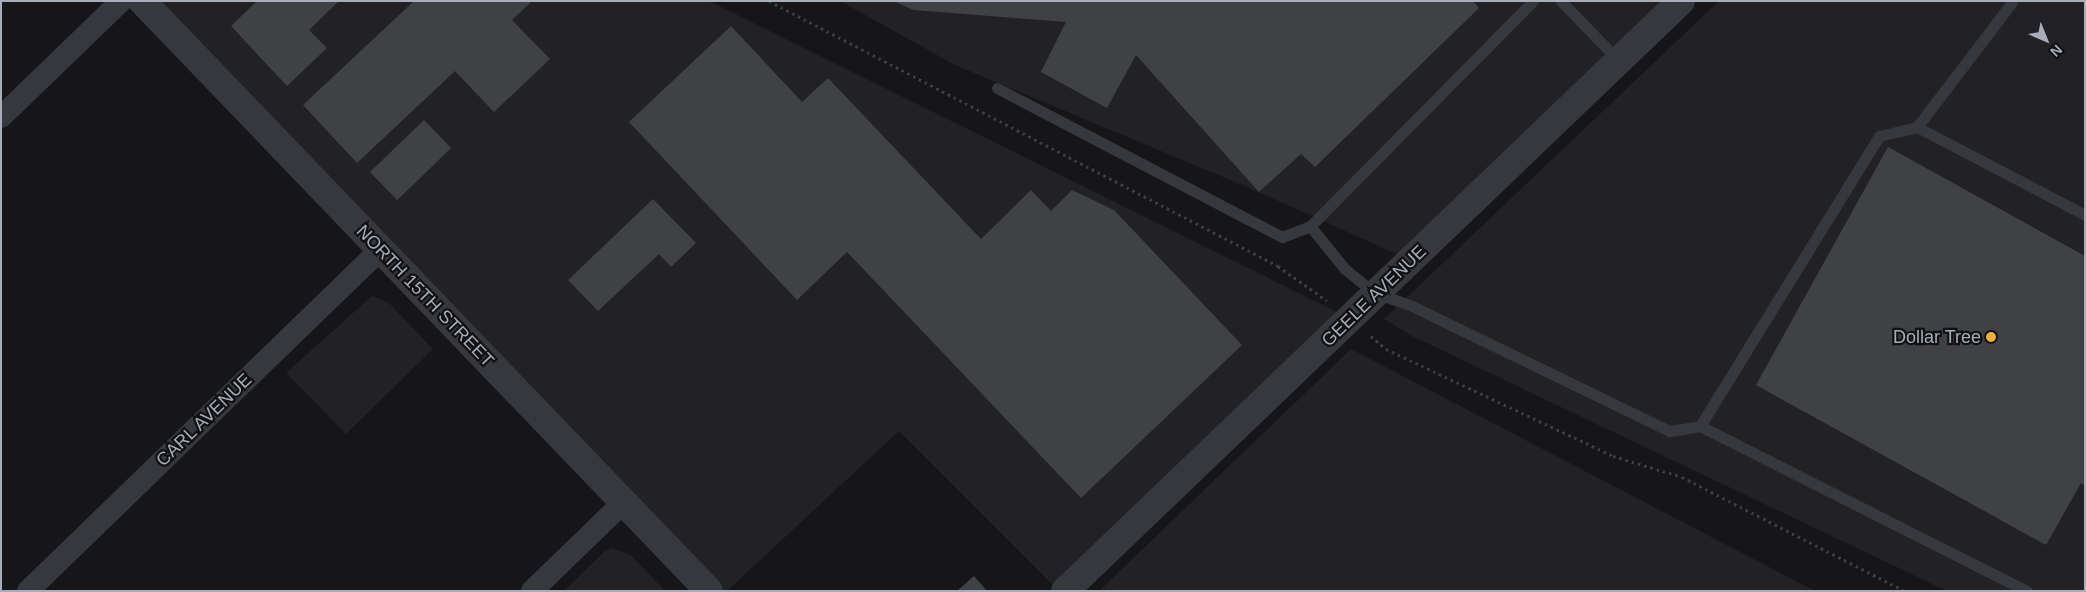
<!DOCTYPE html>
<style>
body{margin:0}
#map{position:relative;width:2086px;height:592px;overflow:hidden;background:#161618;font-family:Helvetica,sans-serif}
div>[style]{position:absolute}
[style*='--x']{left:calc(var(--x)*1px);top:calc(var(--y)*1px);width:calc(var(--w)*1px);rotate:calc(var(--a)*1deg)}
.built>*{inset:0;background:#222225}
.building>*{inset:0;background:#404145;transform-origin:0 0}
.path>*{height:3px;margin-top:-1.5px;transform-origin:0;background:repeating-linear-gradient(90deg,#3d3f44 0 2.5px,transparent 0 6.5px)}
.service>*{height:11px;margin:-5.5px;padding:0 5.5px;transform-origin:5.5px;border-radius:5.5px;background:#37383d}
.minor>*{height:22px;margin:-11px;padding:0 11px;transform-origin:11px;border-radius:11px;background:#37383d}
.tertiary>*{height:28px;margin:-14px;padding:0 14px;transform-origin:14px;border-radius:14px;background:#37383d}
.dots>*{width:14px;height:14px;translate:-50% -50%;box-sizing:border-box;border:2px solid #111113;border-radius:50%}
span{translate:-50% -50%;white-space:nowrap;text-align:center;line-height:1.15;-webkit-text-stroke:4.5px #111113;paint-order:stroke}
.street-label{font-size:18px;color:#a8adb8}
.poi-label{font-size:18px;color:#a8adb8}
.right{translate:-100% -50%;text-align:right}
.frame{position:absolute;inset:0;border:2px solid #a8adb8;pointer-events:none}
.north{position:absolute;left:2021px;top:15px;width:50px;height:50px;-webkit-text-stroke:4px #111113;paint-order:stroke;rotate:136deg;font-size:14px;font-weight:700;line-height:20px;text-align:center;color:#a8adb8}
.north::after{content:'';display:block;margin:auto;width:18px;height:22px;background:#a8adb8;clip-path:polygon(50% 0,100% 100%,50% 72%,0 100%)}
</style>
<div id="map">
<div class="built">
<div style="clip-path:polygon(142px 1px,709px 1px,1351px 319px,1059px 591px,899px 431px,727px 591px,709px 591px)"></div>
<div style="clip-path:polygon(840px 1px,1681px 1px,1410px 260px,1247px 187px,955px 65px)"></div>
<div style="clip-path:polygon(1719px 1px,2085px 1px,2085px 591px,1947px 591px,1412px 336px,1384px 319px)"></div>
<div style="clip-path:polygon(372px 296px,389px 303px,433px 349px,346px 434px,286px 373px)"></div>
<div style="clip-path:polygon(1351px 349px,1815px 591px,1099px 591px)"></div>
<div style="clip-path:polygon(612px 548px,632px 556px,665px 591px,564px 591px,604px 552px)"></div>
</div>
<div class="building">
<div style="clip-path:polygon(257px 1px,339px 1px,309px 30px,327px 48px,287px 86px,231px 26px)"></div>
<div style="clip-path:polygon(414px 1px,532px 1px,512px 20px,550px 59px,494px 112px,455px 71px,357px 163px,303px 105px)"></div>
<div style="clip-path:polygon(894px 1px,1473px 1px,1479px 8px,1315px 167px,1301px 154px,1259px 192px,1136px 55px,1107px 108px,1041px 72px,1066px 22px,913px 10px)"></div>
<div style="clip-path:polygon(731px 26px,802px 102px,828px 78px,981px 239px,1031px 190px,1051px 211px,1072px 190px,1114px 210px,1242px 345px,1081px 498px,847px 252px,797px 300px,629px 122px)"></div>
<div style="left:424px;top:120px;width:39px;height:75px;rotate:46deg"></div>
<div style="clip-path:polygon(1888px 147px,2085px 256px,2085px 486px,2081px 483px,2046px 545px,1756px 385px)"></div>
<div style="clip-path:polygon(653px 199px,696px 243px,671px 267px,659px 254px,598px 311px,568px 280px)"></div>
<div style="clip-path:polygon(974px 576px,987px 591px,957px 591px)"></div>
</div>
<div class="path">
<div style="--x:769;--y:1;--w:574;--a:27.5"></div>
<div style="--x:1278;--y:266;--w:60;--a:35.5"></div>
<div style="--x:1371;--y:336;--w:20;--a:41"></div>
<div style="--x:1386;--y:349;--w:251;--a:25.2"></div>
<div style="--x:1613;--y:456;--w:72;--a:16.9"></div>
<div style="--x:1682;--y:477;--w:250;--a:27.1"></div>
</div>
<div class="service">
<div style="--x:1533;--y:1;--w:317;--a:134.7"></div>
<div style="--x:1310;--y:226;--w:55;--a:50.9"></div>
<div style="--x:1345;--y:269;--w:38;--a:39"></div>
<div style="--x:1375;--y:293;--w:39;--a:19"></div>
<div style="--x:1412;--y:306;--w:287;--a:25.9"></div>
<div style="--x:1670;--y:431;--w:30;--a:-9"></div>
<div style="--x:1700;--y:426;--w:341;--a:-58.3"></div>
<div style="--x:1879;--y:136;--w:39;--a:-13"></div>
<div style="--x:1561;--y:1;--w:83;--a:46"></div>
<div style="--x:2013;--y:1;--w:158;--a:127.3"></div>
<div style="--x:1917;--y:127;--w:190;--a:27.6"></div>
<div style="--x:997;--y:88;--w:322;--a:27.6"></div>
<div style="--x:1282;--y:237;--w:30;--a:-21"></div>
<div style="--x:1700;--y:426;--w:366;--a:26.8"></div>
</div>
<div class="minor">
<div style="--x:1;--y:117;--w:167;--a:-44"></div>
<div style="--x:28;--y:591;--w:490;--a:-44.1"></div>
<div style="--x:532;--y:591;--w:128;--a:-44.1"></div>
</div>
<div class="tertiary">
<div style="--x:142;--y:1;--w:818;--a:46.14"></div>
<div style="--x:1065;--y:591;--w:853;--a:-43.76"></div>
</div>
<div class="dots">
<div style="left:1991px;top:337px;background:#f2b134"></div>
</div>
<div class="street-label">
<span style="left:425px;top:296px;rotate:46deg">NORTH 15TH STREET</span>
<span style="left:1374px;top:296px;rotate:-44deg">GEELE AVENUE</span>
<span style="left:204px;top:420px;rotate:-44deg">CARL AVENUE</span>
</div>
<div class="poi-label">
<span class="right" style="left:1981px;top:337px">Dollar Tree</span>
</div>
<div class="frame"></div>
<div class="north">N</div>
</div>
